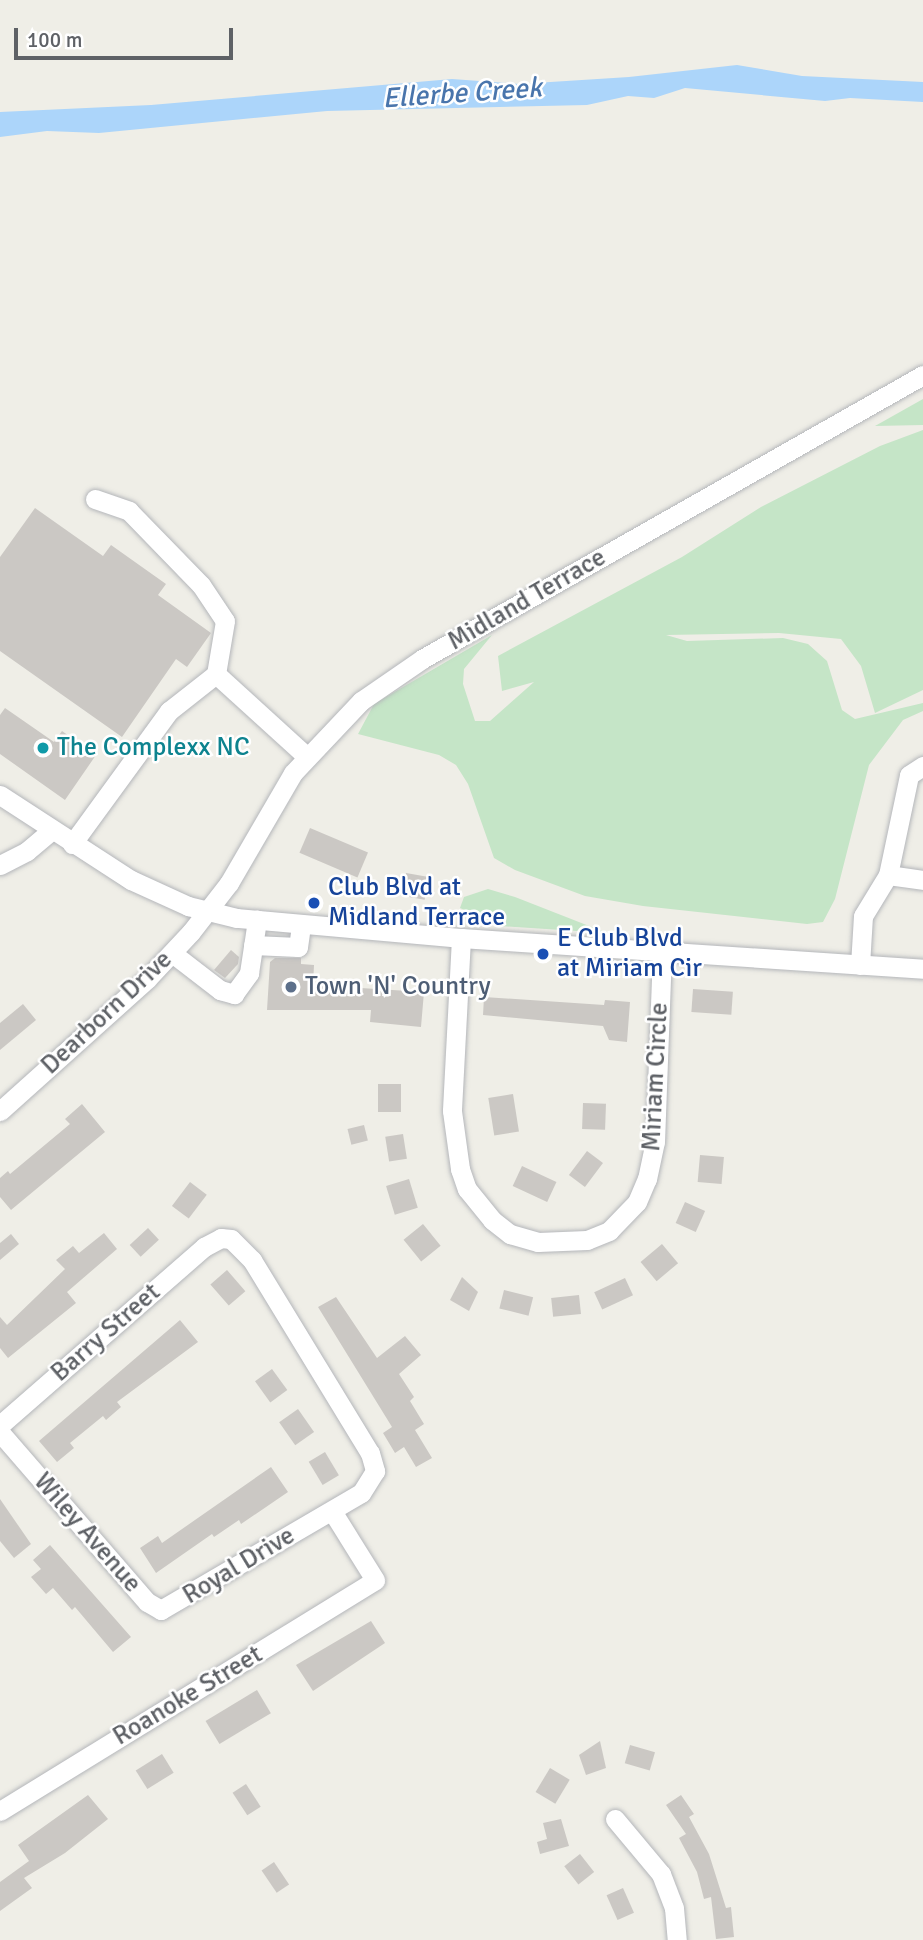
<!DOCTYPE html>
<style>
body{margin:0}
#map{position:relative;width:923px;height:1940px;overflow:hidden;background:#efeee7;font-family:Signika,sans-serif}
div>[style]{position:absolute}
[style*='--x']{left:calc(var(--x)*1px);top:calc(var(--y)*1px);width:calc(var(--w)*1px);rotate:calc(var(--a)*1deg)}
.green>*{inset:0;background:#c5e5c7}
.water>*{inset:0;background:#acd5fa}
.building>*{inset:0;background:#cbc8c4;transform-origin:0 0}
.roads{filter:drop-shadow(0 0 2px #b4b6ba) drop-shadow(0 0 2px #b4b6ba)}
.minor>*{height:19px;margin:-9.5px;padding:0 9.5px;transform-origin:9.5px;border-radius:9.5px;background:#fff}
.dots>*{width:19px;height:19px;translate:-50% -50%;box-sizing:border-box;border:4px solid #fff;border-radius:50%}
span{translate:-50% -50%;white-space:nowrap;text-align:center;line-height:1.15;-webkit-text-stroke:5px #fff;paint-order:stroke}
.street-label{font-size:26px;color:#5e6166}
.culture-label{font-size:26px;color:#0d838f}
.left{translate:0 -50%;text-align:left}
.transit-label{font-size:26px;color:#164399}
.service-label{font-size:26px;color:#4e5e75}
.water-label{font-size:28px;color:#4975ac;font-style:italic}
.scale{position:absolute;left:14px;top:28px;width:219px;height:32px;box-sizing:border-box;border:4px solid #5e6166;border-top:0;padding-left:9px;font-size:21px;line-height:24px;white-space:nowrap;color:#5e6166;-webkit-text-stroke:5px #fff;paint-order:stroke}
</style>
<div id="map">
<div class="green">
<div style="clip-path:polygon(923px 399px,923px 425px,875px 426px)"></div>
<div style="clip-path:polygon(923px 430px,923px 690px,875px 713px,861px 666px,841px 639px,779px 633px,666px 635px,687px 641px,783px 638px,808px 644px,827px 661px,842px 710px,855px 719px,923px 703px,923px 711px,903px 720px,869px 765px,835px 899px,823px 922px,807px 924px,643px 906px,585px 896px,515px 870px,494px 858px,468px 784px,456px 765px,439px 755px,358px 734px,374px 704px,492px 635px,464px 669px,463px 684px,475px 721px,490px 721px,534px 682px,502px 691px,498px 656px,682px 557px,761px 507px,880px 446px)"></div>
<div style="clip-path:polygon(488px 889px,515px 897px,607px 933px,500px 926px,460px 908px,464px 897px)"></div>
</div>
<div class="water">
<div style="clip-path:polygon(737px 65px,802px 76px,923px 82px,923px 102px,850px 98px,825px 101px,685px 88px,654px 98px,628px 96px,587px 105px,327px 111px,99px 133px,47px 131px,0 137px,0 112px,151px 105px,452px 79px,519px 84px,629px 77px)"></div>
</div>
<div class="building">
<div style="clip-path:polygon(35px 508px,103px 556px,111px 545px,166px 584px,158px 595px,211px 633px,187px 667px,176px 659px,122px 737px,0 651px,0 557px)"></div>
<div style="clip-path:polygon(5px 708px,54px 742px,62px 731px,96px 755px,65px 800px,0 754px,0 715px)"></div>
<div style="left:310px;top:828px;width:63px;height:27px;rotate:23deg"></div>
<div style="left:406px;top:873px;width:23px;height:23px;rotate:10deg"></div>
<div style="clip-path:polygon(231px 950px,239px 957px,238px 964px,225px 978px,214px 970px)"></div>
<div style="clip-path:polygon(275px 958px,301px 958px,301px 964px,314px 965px,313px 985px,424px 992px,421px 1027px,370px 1022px,371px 1010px,267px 1010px,270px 962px)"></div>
<div style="left:693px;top:989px;width:40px;height:23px;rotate:4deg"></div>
<div style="clip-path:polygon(484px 997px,604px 1005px,605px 1000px,630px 1002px,627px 1042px,609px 1040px,603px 1026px,483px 1015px)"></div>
<div style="clip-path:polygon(23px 1004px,36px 1020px,0 1050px,0 1023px)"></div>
<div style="left:378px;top:1084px;width:23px;height:28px"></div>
<div style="left:513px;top:1094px;width:38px;height:25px;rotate:81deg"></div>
<div style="left:583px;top:1103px;width:23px;height:26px;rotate:2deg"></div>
<div style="clip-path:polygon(82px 1104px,105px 1132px,11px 1210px,0 1197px,0 1178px,8px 1171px,10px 1174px,70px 1124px,65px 1119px)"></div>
<div style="left:364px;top:1125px;width:16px;height:17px;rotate:76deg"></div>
<div style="left:403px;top:1134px;width:25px;height:18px;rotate:81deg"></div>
<div style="left:587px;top:1151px;width:20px;height:30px;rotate:37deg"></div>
<div style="left:700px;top:1155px;width:24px;height:27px;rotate:5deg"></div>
<div style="left:522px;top:1166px;width:38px;height:22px;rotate:25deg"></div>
<div style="left:409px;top:1179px;width:30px;height:24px;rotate:73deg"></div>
<div style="left:190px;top:1182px;width:21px;height:30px;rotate:37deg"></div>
<div style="left:685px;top:1202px;width:22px;height:23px;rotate:24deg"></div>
<div style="left:423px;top:1224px;width:28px;height:25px;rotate:51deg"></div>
<div style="left:148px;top:1228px;width:16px;height:25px;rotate:47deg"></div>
<div style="clip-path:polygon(104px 1233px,117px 1249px,67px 1292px,76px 1303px,8px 1358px,0 1348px,0 1317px,7px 1325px,65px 1269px,56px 1260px,73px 1246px,79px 1253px)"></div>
<div style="clip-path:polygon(11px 1234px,19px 1244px,0 1260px,0 1243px)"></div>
<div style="left:662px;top:1244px;width:25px;height:28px;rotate:50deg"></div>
<div style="left:227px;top:1270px;width:28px;height:22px;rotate:49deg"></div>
<div style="clip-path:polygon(462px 1277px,478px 1292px,469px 1311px,450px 1300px)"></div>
<div style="left:625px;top:1278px;width:19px;height:34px;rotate:65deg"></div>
<div style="left:504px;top:1290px;width:30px;height:19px;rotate:14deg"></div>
<div style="left:579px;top:1295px;width:19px;height:28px;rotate:84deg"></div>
<div style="clip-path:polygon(336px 1297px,377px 1358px,405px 1336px,421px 1355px,399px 1374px,414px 1397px,410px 1401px,424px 1424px,415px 1430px,432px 1458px,416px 1467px,404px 1447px,395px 1453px,383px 1433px,392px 1427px,318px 1307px)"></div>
<div style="clip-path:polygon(180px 1320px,198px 1342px,117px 1402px,121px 1407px,106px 1420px,103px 1416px,70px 1443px,74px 1448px,57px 1462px,39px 1441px)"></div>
<div style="left:272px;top:1369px;width:26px;height:21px;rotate:54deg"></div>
<div style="left:298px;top:1409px;width:28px;height:23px;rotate:55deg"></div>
<div style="left:325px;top:1452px;width:27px;height:19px;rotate:59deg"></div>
<div style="clip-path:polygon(271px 1467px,288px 1492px,241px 1524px,239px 1520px,214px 1537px,212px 1534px,156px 1573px,140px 1548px,158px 1536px,162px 1543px)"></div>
<div style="clip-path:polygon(0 1499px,31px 1544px,14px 1558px,0 1541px)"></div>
<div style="clip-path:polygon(50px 1545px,131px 1637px,113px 1652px,75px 1607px,72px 1610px,53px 1588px,46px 1594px,31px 1577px,41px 1569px,33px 1560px)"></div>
<div style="clip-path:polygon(371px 1621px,385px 1643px,313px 1691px,296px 1665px)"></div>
<div style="left:257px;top:1690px;width:27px;height:60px;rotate:59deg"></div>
<div style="clip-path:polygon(600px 1741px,606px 1768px,586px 1775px,579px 1755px)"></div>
<div style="left:630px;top:1745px;width:26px;height:19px;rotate:16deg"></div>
<div style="left:162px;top:1754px;width:22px;height:31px;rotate:58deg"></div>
<div style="left:550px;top:1768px;width:23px;height:28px;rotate:31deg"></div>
<div style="left:246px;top:1784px;width:27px;height:16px;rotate:57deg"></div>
<div style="clip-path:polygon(88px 1795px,108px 1819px,65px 1853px,24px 1878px,32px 1888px,0 1911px,0 1882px,29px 1861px,18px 1845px)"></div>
<div style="clip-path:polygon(681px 1795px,694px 1814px,689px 1817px,709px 1854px,726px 1908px,731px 1907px,734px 1937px,716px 1939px,711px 1897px,704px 1899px,697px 1872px,679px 1838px,686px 1834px,666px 1805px)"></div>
<div style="clip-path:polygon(561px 1819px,569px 1846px,540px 1854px,537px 1842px,547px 1839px,543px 1823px)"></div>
<div style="left:580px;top:1854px;width:23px;height:20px;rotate:52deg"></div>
<div style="left:274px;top:1862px;width:27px;height:15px;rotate:56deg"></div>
<div style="left:623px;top:1888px;width:27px;height:18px;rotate:66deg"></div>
</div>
<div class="roads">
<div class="minor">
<div style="--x:95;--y:499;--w:36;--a:19"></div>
<div style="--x:129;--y:511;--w:103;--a:45.8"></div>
<div style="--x:201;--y:585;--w:43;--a:56.3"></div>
<div style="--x:225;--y:621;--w:54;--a:99.6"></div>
<div style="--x:216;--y:674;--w:122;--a:42.3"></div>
<div style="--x:0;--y:795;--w:156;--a:33"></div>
<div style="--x:131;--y:880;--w:63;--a:24.5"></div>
<div style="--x:188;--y:906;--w:50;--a:13.8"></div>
<div style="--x:237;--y:918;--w:225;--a:5.1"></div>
<div style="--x:461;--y:938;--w:463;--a:3.8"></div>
<div style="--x:72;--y:844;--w:165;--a:-53.9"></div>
<div style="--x:169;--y:711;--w:60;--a:-38.2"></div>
<div style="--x:0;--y:865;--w:30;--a:-27"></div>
<div style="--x:27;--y:851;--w:33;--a:-40"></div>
<div style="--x:888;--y:875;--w:35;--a:8"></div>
<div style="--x:461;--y:938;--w:173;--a:93"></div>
<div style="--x:452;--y:1111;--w:59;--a:82.1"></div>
<div style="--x:460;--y:1169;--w:21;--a:71"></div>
<div style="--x:467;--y:1189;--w:40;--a:51"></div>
<div style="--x:492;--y:1220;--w:23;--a:38"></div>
<div style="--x:510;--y:1234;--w:29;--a:16"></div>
<div style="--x:538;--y:1242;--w:49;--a:-2.3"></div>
<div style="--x:587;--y:1240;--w:24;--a:-22"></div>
<div style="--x:609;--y:1231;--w:40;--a:-46"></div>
<div style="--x:637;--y:1202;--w:25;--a:-67"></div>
<div style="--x:647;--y:1179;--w:38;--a:-78"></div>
<div style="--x:655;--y:1142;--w:189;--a:-87.9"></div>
<div style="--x:253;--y:945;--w:45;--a:2.5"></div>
<div style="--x:298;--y:947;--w:21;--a:-82"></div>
<div style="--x:172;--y:953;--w:61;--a:37.6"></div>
<div style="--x:220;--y:990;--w:15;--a:16"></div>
<div style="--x:234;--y:994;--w:26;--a:-54"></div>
<div style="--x:249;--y:973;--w:54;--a:-81.4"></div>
<div style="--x:860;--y:965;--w:49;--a:-86.5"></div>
<div style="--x:863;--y:916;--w:48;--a:-58.6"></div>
<div style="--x:888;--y:875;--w:102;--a:-78.1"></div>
<div style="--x:909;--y:775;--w:17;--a:-33"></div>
<div style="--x:0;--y:1111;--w:198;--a:-41.9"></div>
<div style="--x:147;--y:979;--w:64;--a:-46.9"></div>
<div style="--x:191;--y:932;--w:62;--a:-52.2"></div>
<div style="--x:229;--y:883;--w:127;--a:-59.8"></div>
<div style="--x:293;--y:773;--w:99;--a:-46.6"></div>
<div style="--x:361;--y:701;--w:74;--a:-34.5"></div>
<div style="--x:422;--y:659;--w:576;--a:-29.55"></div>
<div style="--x:0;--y:1425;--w:271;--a:-41.1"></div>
<div style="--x:204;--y:1247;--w:19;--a:-28"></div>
<div style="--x:221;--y:1238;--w:10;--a:6"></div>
<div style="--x:231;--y:1239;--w:30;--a:45"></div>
<div style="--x:252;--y:1260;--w:226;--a:58.6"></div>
<div style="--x:370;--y:1453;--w:19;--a:74"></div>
<div style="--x:375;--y:1471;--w:26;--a:122"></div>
<div style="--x:361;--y:1493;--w:232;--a:149.7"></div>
<div style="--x:161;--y:1610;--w:16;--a:-150"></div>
<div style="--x:147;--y:1602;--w:225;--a:-130.9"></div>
<div style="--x:0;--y:1811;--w:440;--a:-31.6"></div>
<div style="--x:375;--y:1580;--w:81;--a:-121.9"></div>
<div style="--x:615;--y:1819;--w:72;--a:50.1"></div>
<div style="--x:661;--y:1874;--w:36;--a:69"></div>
<div style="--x:674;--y:1908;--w:32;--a:85"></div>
</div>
</div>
<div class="dots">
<div style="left:43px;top:748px;background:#0f9aa8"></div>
<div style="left:314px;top:903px;background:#1a4fb4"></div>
<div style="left:543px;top:954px;background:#1a4fb4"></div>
<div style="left:291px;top:987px;background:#5c6f8a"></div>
</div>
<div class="street-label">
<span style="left:527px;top:600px;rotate:-30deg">Midland Terrace</span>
<span style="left:107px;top:1013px;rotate:-43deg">Dearborn Drive</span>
<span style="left:656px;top:1077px;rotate:-87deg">Miriam Circle</span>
<span style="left:106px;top:1333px;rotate:-41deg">Barry Street</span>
<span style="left:87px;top:1533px;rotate:49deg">Wiley Avenue</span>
<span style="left:239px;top:1566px;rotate:-31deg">Royal Drive</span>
<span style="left:188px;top:1696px;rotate:-31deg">Roanoke Street</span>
</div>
<div class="culture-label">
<span class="left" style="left:57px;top:748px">The Complexx NC</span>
</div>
<div class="transit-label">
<span class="left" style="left:328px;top:903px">Club Blvd at<br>Midland Terrace</span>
<span class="left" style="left:557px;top:954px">E Club Blvd<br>at Miriam Cir</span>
</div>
<div class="service-label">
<span class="left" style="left:305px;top:987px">Town 'N' Country</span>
</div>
<div class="water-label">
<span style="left:462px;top:93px;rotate:-4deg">Ellerbe Creek</span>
</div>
<div class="scale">100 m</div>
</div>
